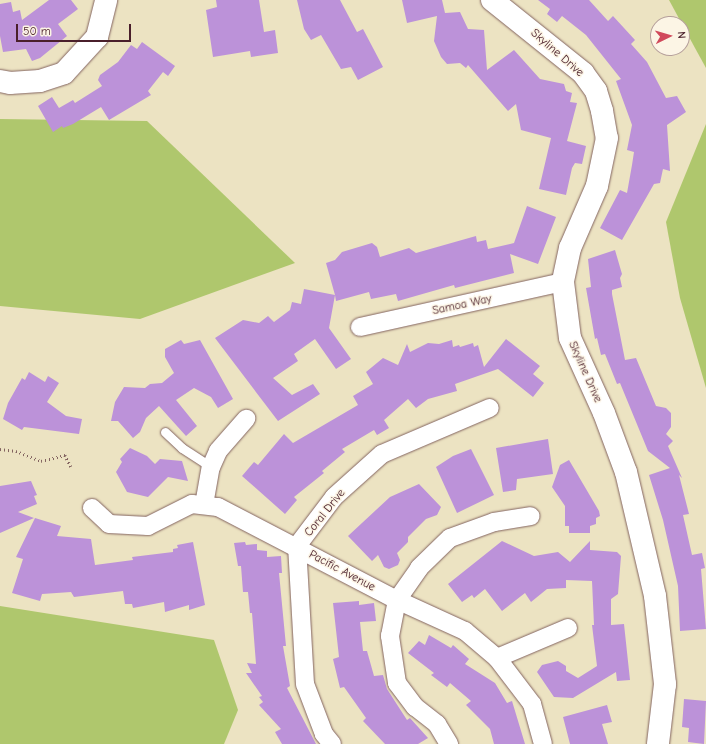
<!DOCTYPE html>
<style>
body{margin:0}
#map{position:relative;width:706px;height:744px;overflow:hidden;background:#ece3c2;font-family:"Comic Neue",sans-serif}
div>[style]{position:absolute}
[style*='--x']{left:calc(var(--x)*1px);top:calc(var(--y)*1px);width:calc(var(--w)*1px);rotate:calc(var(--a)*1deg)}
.green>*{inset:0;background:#afc76d}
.building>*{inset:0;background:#bc92d9}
.path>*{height:2.5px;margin-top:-1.25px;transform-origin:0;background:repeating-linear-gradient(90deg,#836460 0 1px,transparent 0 4px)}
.roads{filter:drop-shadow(0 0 1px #836460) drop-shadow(0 0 1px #836460)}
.service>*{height:9px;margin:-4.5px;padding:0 4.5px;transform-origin:4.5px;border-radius:4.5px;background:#fff}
.minor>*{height:18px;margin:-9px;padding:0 9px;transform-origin:9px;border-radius:9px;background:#fff}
.tertiary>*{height:22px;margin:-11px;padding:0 11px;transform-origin:11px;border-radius:11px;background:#fff}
span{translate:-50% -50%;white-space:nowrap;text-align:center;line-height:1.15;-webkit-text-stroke:3px #fcf5e5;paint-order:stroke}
.street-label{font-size:12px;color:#4a1f2b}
.north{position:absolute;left:650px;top:16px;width:40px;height:40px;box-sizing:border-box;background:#fcf5e5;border:1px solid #b59f9b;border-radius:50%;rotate:85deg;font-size:11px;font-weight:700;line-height:16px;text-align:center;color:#4a1f2b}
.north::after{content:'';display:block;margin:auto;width:14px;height:18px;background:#d1495b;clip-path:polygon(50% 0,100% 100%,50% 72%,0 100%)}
.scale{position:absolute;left:16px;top:24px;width:115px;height:18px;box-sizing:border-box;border:2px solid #4a1f2b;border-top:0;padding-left:5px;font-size:12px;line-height:14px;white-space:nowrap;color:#4a1f2b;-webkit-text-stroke:3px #fcf5e5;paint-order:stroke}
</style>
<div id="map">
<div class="green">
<div style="clip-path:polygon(669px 0,706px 0,706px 68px,695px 48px)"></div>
<div style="clip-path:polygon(0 119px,147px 121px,295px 263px,140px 319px,0 306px)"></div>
<div style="clip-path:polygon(706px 124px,706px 388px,680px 298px,666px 222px)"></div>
<div style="clip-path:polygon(0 606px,214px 640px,238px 710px,224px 744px,0 744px)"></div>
</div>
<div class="building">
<div style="clip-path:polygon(49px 0,71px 0,78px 9px,58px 24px,67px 36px,40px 58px,32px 61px,26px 49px,3px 52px,0 36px,0 4px,11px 2px,13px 12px,20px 10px,22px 20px)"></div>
<div style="clip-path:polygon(216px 0,259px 0,264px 32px,275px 30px,278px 53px,251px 57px,250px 51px,213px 57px,206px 10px,217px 7px)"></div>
<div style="clip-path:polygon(297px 0,340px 0,357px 32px,363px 29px,383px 67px,358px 80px,351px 67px,341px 69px,321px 35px,311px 40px,304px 29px)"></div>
<div style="clip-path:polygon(402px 0,442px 0,445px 13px,460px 12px,468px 29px,484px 30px,487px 70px,514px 50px,540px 79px,564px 84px,566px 91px,572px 93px,570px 102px,577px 103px,567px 141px,586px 146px,582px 164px,575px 163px,572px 168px,566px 195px,539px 189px,551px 138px,521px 130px,516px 104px,508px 111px,468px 65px,466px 68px,460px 63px,447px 64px,441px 57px,434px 41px,437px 16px,407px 23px)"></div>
<div style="clip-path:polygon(538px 0,589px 0,608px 21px,613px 16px,635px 40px,631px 44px,647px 62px,666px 98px,677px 96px,686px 112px,667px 125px,670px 171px,663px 169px,660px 183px,654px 184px,622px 240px,600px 228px,620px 190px,627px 193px,632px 165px,634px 152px,627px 150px,632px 125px,616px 81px,621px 79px,586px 35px,562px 16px,557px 22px,547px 14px,550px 9px)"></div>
<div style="clip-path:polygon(142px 42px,175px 66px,168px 76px,163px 72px,148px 91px,151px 95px,109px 120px,101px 107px,73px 124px,63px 128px,62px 126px,53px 132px,38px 106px,52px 97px,59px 108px,73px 100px,75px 103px,102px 86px,98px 80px,100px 75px,118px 62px,131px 45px,137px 49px)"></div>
<div style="clip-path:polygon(527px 206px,556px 217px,538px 264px,510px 254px,514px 273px,455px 288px,454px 285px,398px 301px,396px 294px,371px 299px,369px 292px,336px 301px,335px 295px,329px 328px,351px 359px,336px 369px,315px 339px,294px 354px,298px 361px,273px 378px,292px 395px,313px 384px,320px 394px,278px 421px,215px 338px,243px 320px,259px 323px,268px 316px,274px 322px,290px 310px,292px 302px,301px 304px,304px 289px,335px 295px,326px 263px,335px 260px,342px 252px,372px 243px,377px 247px,380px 257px,409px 248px,416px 253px,476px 236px,477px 242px,486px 240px,488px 249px,514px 243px)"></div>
<div style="clip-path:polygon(615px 250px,622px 274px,620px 278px,622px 287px,612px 290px,612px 294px,625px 360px,636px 358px,656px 406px,666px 408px,671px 413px,671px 427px,666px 434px,673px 441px,668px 446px,682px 478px,679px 475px,689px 514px,683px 515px,692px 555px,702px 553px,705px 568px,701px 569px,706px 629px,680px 631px,678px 586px,663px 520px,649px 475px,670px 468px,648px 451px,620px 383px,617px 384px,605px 354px,601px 355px,597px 338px,595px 339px,586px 288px,591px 287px,588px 259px)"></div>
<div style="clip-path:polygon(506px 339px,540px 366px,533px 374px,544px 383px,533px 397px,498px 369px,455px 384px,457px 391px,428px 399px,416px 408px,408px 399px,384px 420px,389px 428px,377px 435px,374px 430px,342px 449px,345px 452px,322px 471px,324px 473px,294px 497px,297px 500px,285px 514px,242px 476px,254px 462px,258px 465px,284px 434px,293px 443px,358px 405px,353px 396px,373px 384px,366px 372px,383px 358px,398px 365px,407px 344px,410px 352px,428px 343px,439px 344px,452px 340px,453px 347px,459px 345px,460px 347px,473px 343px,474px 347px,478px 345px,484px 367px)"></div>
<div style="clip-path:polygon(181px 340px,184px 344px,200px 340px,233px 399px,218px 408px,211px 397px,194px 388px,176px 400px,197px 426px,186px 436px,159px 406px,146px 418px,140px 432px,133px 438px,118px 421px,111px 421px,115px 402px,124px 387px,145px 388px,150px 384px,162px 383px,174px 373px,165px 357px,165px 349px)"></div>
<div style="clip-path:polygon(29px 372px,45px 382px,48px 376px,59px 383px,47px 402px,66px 416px,82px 419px,79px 434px,24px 427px,22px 430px,3px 419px,8px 403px,22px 378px,25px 380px)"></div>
<div style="clip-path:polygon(548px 439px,553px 474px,517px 479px,516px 490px,503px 492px,496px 448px)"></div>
<div style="clip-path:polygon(130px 448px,147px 456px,155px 464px,160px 459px,182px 461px,188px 481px,168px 477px,148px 497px,127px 492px,116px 472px,122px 462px,120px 459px)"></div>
<div style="clip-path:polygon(471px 449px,494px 495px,457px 513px,436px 467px,453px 456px)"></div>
<div style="clip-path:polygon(569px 460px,599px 511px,600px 516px,596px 518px,596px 524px,590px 526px,590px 533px,569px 533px,569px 526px,565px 526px,565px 506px,552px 487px,560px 465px)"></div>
<div style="clip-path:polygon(31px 481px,37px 495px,34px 496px,37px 504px,18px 512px,34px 518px,0 533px,0 486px)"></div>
<div style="clip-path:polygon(419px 484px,441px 507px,437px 515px,426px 519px,408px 537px,408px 542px,397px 553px,400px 560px,398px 565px,389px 569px,384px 567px,378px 555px,372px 561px,348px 536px,390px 497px)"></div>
<div style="clip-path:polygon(35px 518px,61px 526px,57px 536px,91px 539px,95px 565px,133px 560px,132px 557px,173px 552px,173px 549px,178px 548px,177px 545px,193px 542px,205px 605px,189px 610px,189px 605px,165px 612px,164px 602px,133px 608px,132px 604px,125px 604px,123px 591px,74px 597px,71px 592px,42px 594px,40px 601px,12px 593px,23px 559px,16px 557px)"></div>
<div style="clip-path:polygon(502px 541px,534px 556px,558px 552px,570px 562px,590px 541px,590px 550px,617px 552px,621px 556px,618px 594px,611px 599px,611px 625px,624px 624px,630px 680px,617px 681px,616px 672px,573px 698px,554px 697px,537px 672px,542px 665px,558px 661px,566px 666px,566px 671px,578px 678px,597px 666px,592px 625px,594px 625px,592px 581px,566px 580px,566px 588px,547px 589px,531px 602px,525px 593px,502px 611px,485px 589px,474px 598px,472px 595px,462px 602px,448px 584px)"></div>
<div style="clip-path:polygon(245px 542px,246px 545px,257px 544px,257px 550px,267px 551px,267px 557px,281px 556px,282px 573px,279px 573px,286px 646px,283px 646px,290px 686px,287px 688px,316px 744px,282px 744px,275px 732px,281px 729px,259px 705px,263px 702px,259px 697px,262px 696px,246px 673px,252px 673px,247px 663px,256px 664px,252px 613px,250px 613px,248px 592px,243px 592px,241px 566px,238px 566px,234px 543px)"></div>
<div style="clip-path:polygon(359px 601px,359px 605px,374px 603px,376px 621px,360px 622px,363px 651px,367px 651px,374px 676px,383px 675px,387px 689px,407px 720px,410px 718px,428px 738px,418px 744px,385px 744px,363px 721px,366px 718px,344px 687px,340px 688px,333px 659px,339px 657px,333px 603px)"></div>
<div style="clip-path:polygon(429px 635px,451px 648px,453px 645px,469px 659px,465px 664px,495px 683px,507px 703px,512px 701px,525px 744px,494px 744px,490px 729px,466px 705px,471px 701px,450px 683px,447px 687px,431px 675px,434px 673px,408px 653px,419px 641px,425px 645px)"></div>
<div style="clip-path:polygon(684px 699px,706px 701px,704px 744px,688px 742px,689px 728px,682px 727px)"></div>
<div style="clip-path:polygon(607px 705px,612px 722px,602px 724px,608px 744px,570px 744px,563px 717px)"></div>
</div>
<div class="path">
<div style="--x:0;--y:449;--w:16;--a:7"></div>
<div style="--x:16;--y:451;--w:27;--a:22"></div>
<div style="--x:41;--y:461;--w:25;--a:-14"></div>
<div style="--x:65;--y:455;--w:13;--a:63"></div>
</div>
<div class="roads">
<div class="service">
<div style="--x:165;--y:432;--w:23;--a:43"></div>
<div style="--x:182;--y:448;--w:35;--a:33"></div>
</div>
<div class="minor">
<div style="--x:360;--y:327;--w:208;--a:-12.5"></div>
<div style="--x:204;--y:505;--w:39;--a:-80"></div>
<div style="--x:211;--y:467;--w:17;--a:-66"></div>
<div style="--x:218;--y:451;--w:43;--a:-48.8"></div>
<div style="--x:92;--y:508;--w:23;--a:43"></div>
<div style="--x:109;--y:524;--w:39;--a:3"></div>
<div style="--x:148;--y:526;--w:49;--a:-26.6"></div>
<div style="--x:192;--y:504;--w:26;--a:7"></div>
<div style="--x:218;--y:507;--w:202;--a:27.5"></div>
<div style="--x:397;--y:600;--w:75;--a:24.5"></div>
<div style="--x:465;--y:631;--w:42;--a:40.2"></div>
<div style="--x:497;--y:658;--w:58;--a:52.7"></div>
<div style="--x:532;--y:704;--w:41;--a:74.6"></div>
<div style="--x:497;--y:658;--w:77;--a:-22.9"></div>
<div style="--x:332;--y:744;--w:13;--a:-129"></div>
<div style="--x:324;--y:734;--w:53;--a:-110.8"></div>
<div style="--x:305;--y:684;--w:138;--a:-93.3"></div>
<div style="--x:297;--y:546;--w:61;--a:-52.9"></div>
<div style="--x:334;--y:497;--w:64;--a:-41.9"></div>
<div style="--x:382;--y:454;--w:117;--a:-23.1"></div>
<div style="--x:449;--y:744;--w:23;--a:-121"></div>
<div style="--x:437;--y:724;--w:28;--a:-142"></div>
<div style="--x:415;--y:707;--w:30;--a:-127"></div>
<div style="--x:397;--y:683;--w:48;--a:-98.5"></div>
<div style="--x:390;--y:636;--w:37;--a:-79"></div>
<div style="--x:397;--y:600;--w:39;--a:-55"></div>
<div style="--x:419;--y:568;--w:43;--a:-44.1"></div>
<div style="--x:450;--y:538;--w:47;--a:-20"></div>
<div style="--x:494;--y:522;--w:37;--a:-9"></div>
</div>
<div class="tertiary">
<div style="--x:492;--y:0;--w:117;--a:38.7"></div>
<div style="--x:583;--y:73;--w:22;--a:54"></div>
<div style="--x:596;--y:91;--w:21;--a:73"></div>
<div style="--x:602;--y:111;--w:27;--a:80"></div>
<div style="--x:607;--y:138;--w:49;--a:101.8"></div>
<div style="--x:597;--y:186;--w:68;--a:113.5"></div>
<div style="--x:570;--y:248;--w:35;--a:102"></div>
<div style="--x:563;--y:282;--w:56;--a:82.9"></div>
<div style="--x:570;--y:338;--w:82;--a:65.6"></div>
<div style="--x:604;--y:413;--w:63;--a:69.6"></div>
<div style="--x:626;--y:472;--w:127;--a:76.8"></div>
<div style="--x:655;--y:596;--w:89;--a:83.5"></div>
<div style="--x:665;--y:684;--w:60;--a:96.7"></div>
<div style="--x:0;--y:81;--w:10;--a:11"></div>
<div style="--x:10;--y:83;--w:30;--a:-4"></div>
<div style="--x:40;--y:81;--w:25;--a:-18"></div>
<div style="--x:64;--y:73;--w:49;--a:-47.5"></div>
<div style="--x:97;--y:37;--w:38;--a:-76"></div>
</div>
</div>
<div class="street-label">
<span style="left:557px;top:53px;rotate:41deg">Skyline Drive</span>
<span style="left:462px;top:305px;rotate:-12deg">Samoa Way</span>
<span style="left:585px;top:372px;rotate:66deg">Skyline Drive</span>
<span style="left:325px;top:513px;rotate:-51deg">Coral Drive</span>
<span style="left:342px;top:571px;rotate:28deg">Pacific Avenue</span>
</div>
<div class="north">N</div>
<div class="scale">50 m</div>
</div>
